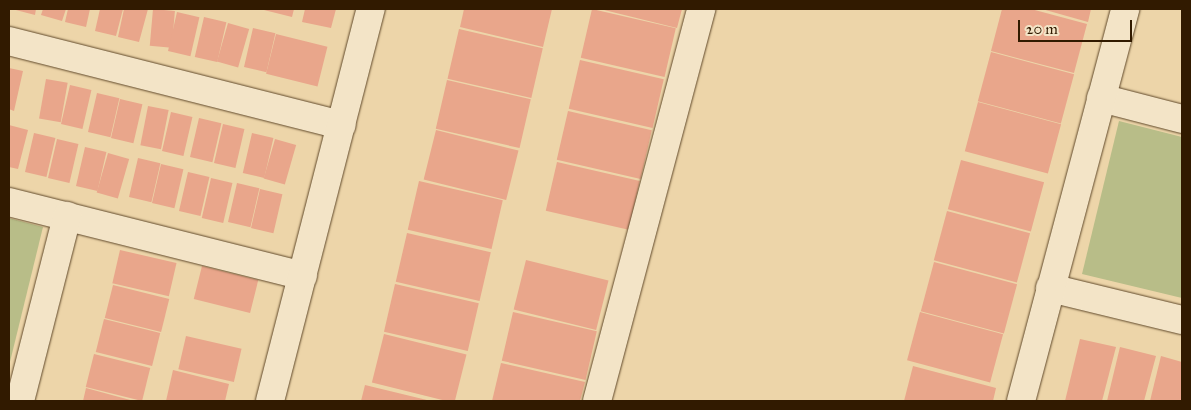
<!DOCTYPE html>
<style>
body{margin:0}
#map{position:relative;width:1191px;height:410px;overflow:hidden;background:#edd5a9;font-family:"IM FELL Great Primer",serif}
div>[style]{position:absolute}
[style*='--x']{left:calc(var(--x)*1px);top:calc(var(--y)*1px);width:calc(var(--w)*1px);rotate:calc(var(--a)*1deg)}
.green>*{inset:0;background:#b8bd88}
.building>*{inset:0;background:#e9a68b;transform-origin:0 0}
.roads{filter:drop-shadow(0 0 1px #60492a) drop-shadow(0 0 1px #60492a)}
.minor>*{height:28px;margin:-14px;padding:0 14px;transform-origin:14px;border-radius:14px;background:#f3e4c7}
span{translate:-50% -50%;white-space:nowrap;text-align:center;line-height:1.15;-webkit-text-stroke:4.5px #f3e4c7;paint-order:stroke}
.frame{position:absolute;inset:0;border:10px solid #311a00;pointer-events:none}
.scale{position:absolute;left:1018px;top:20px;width:114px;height:22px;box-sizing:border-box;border:2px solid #311a00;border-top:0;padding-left:6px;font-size:15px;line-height:18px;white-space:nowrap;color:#311a00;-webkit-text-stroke:4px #f3e4c7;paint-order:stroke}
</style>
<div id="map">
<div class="green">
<div style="clip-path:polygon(1119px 121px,1182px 137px,1182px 298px,1082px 274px)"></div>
<div style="clip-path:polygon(9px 218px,43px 227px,9px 366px)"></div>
</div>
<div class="building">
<div style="clip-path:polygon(12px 9px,36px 9px,35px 15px)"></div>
<div style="clip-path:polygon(43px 9px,66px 9px,62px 21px,41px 15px)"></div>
<div style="clip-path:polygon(68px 9px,90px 9px,86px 27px,65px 22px)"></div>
<div style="clip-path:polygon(100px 9px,123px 9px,116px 36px,95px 31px)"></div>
<div style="clip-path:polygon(124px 9px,148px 9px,139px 42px,118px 37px)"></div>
<div style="left:153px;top:9px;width:22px;height:37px;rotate:5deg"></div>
<div style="clip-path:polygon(260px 9px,294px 9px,292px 17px)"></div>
<div style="clip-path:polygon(305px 9px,336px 9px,331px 28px,302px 22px)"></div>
<div style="clip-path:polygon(464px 9px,552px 9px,543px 47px,460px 27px)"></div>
<div style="left:592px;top:9px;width:86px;height:50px;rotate:13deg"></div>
<div style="clip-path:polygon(600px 9px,682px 9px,677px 28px)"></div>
<div style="clip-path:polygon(1002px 9px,1031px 9px,1087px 24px,1074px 73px,991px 51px)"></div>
<div style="clip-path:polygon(1042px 9px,1091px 9px,1088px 22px)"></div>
<div style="left:177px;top:12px;width:23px;height:40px;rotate:13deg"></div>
<div style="left:204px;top:17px;width:23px;height:41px;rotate:13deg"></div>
<div style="left:228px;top:23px;width:22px;height:40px;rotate:16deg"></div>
<div style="left:253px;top:28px;width:23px;height:40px;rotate:13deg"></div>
<div style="left:459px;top:29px;width:86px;height:51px;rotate:13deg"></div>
<div style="left:276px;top:34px;width:53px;height:41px;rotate:14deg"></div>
<div style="left:991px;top:52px;width:86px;height:51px;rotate:15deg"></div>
<div style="left:580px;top:60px;width:86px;height:50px;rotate:13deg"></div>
<div style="clip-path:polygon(9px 68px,23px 71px,14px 111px,9px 109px)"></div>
<div style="left:46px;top:79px;width:22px;height:40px;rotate:10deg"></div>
<div style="left:447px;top:80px;width:86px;height:50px;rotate:13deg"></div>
<div style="left:70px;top:85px;width:22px;height:40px;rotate:13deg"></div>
<div style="left:97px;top:93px;width:23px;height:40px;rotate:13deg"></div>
<div style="left:120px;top:99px;width:23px;height:40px;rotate:13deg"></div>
<div style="left:978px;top:102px;width:86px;height:51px;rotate:15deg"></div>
<div style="left:148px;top:106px;width:21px;height:40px;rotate:11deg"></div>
<div style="left:568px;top:111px;width:86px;height:50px;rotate:13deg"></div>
<div style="left:171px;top:112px;width:22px;height:40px;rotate:13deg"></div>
<div style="left:199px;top:118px;width:23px;height:40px;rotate:13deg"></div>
<div style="left:223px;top:124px;width:22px;height:40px;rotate:13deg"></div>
<div style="clip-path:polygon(9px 125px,28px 130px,18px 169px,9px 167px)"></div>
<div style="left:436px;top:130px;width:85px;height:51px;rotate:14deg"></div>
<div style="left:34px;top:133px;width:22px;height:40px;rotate:13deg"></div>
<div style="left:252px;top:133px;width:22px;height:41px;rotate:13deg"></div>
<div style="left:57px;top:139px;width:22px;height:40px;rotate:13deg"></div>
<div style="left:275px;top:139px;width:22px;height:41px;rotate:16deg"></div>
<div style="left:85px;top:147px;width:22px;height:40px;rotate:13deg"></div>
<div style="left:108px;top:153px;width:22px;height:41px;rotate:16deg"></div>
<div style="left:138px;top:158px;width:23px;height:40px;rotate:13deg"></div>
<div style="left:961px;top:160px;width:86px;height:51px;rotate:15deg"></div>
<div style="left:557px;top:162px;width:85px;height:50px;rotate:13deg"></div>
<div style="left:161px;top:164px;width:23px;height:40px;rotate:13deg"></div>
<div style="left:188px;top:172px;width:22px;height:40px;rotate:13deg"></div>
<div style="left:211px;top:178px;width:22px;height:41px;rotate:13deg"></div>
<div style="left:419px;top:181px;width:86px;height:50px;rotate:13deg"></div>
<div style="left:237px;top:183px;width:23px;height:40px;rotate:13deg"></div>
<div style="left:260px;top:189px;width:23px;height:40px;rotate:13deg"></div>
<div style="left:947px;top:211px;width:86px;height:51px;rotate:15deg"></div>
<div style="left:407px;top:233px;width:86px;height:50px;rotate:13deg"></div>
<div style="left:120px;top:250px;width:58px;height:34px;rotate:13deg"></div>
<div style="left:526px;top:260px;width:85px;height:51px;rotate:14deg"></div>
<div style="left:934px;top:262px;width:86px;height:51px;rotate:15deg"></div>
<div style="left:202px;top:266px;width:58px;height:34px;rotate:14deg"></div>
<div style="left:395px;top:284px;width:86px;height:49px;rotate:13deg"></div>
<div style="left:113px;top:285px;width:58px;height:34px;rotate:14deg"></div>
<div style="left:513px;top:312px;width:86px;height:50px;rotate:13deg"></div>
<div style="left:920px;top:312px;width:86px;height:50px;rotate:15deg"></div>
<div style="left:104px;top:319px;width:58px;height:34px;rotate:14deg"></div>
<div style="left:384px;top:334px;width:85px;height:50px;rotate:14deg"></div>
<div style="left:186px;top:336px;width:57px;height:34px;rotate:13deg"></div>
<div style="clip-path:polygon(1080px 339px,1116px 347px,1102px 401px,1065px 401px)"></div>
<div style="clip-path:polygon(1120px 347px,1156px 356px,1144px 401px,1107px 401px)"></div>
<div style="left:94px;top:354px;width:58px;height:34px;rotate:14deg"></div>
<div style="clip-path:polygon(1161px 356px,1182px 362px,1182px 401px,1150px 401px)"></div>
<div style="clip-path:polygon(501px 363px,585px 382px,580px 401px,492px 401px)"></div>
<div style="clip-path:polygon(913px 366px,996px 388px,993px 401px,904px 401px)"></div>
<div style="clip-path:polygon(173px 370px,229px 384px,225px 401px,166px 401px)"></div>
<div style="clip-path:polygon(365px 385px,431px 401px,361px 401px)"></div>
<div style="clip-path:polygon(86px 388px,134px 401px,83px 401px)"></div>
</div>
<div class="roads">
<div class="minor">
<div style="--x:9;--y:41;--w:343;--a:14.2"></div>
<div style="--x:1101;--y:98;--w:84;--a:14.5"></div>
<div style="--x:9;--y:202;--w:303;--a:14.1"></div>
<div style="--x:1050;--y:288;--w:136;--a:13.6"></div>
<div style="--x:20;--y:401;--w:191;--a:-75.7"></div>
<div style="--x:270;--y:401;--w:405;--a:-75.6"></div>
<div style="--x:597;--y:401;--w:406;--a:-75.1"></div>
<div style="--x:1021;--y:401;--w:406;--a:-75.1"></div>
</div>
</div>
<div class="frame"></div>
<div class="scale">20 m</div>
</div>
